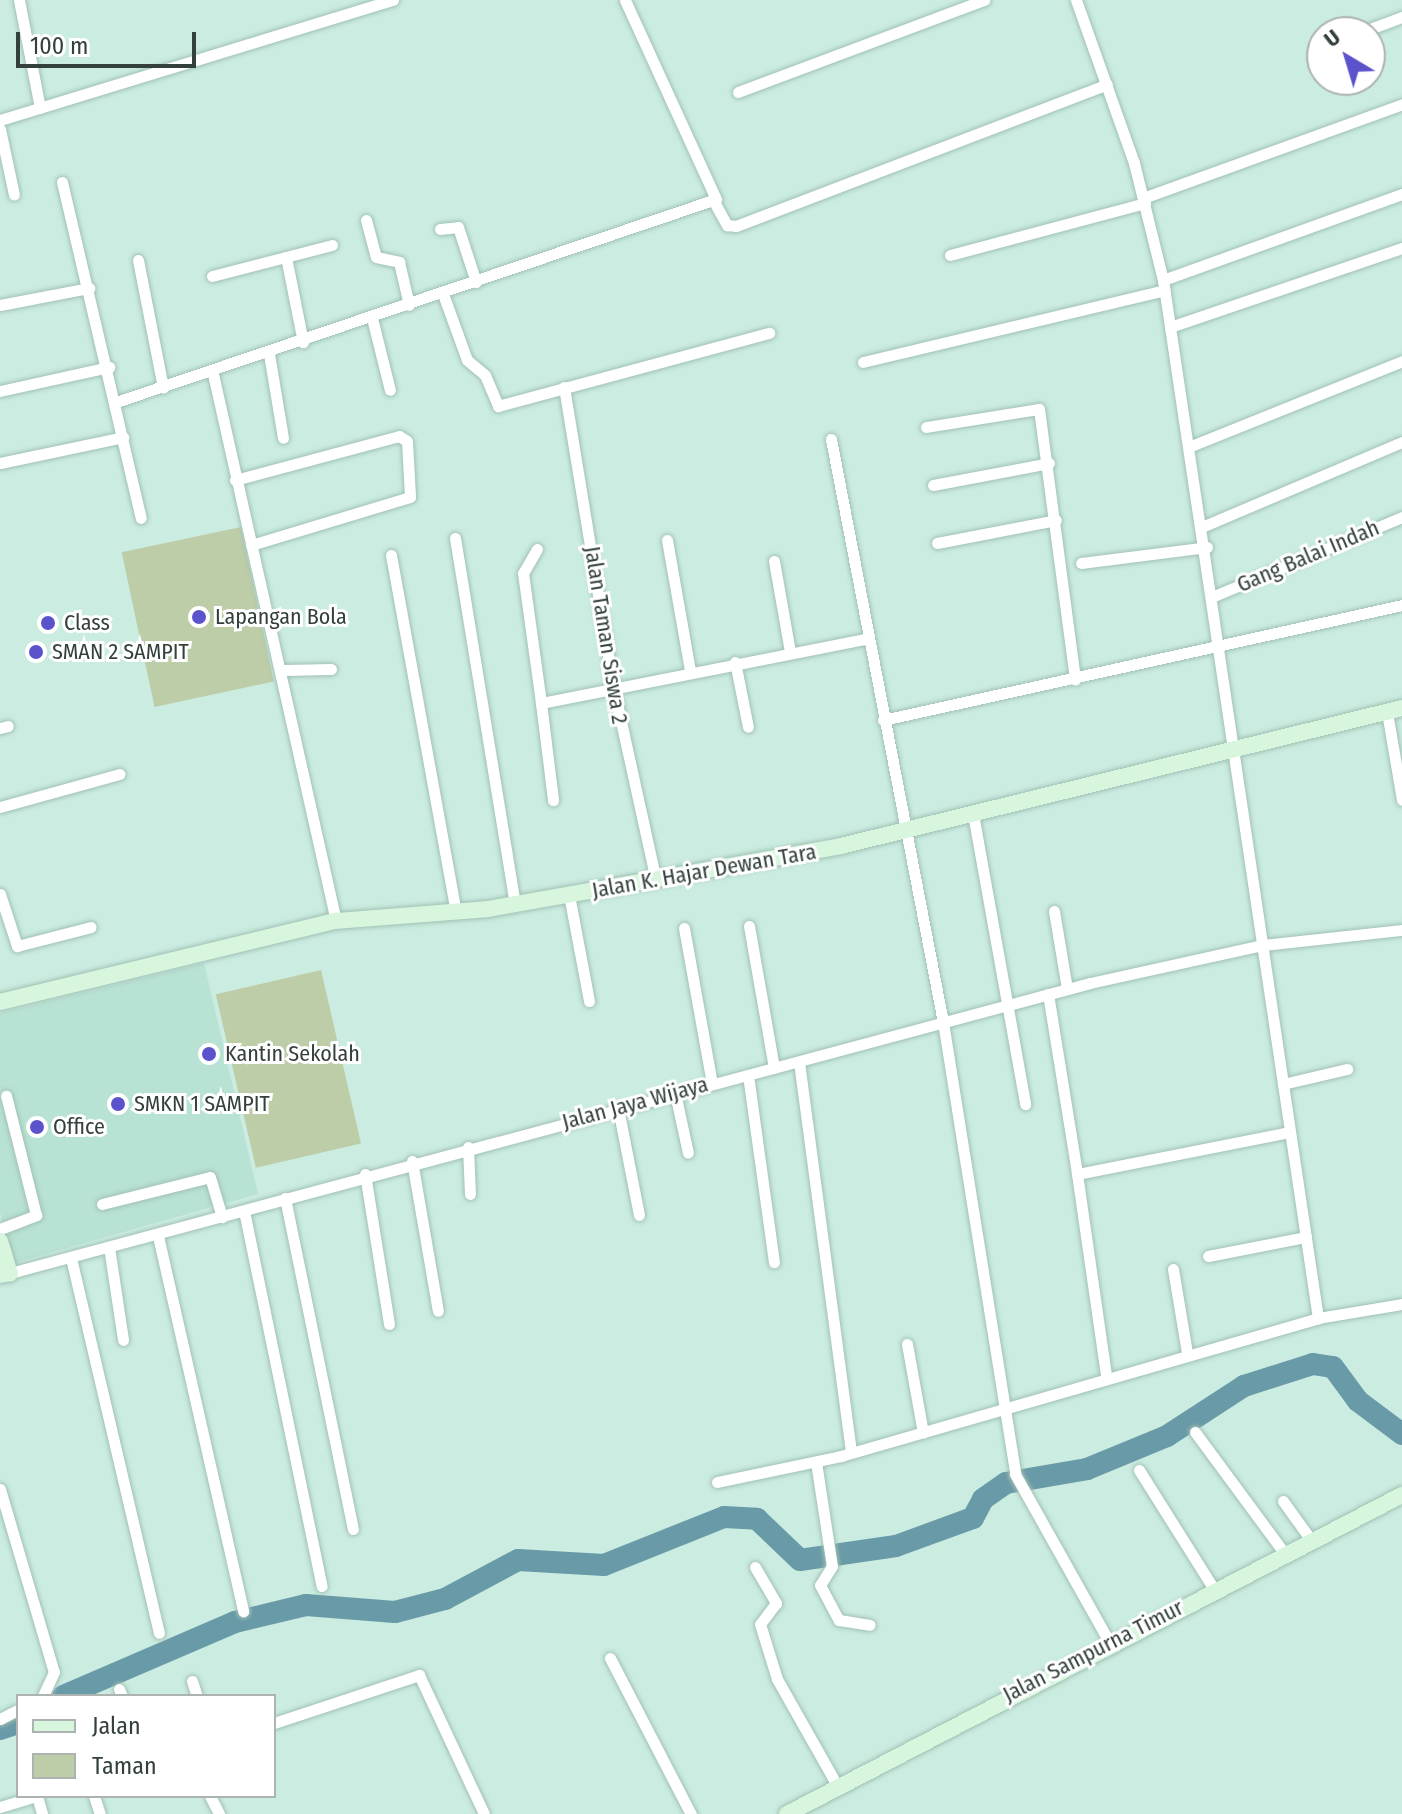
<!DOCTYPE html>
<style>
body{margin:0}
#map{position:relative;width:1402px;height:1814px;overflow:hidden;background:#cbece0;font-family:"Fira Sans Condensed",sans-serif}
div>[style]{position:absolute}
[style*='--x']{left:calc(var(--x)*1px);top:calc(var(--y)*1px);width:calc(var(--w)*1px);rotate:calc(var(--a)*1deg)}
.built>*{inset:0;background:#b8e2d3}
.green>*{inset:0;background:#bdcda8;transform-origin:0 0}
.river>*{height:22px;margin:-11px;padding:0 11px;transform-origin:11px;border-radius:11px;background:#699aa7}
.roads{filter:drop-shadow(0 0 2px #a1c1b5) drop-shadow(0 0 2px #a1c1b5)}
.street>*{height:11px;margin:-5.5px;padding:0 5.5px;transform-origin:5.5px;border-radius:5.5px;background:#fff}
.secondary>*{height:16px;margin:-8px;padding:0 8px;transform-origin:8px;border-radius:8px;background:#d8f5de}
.dots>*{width:22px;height:22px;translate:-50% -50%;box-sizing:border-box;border:4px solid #fff;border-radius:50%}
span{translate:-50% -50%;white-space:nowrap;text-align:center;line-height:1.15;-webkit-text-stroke:6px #fff;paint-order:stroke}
.street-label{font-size:22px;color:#33403c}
.poi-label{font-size:22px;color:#33403c}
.left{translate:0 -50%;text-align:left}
.legend{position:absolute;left:16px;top:1694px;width:260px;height:104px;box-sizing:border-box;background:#fff;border:2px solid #adb3b1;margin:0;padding:10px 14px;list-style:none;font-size:24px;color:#33403c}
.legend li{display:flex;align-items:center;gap:16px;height:40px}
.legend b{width:40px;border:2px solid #adb3b1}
.north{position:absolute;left:1306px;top:16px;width:80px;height:80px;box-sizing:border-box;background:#fff;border:2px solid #adb3b1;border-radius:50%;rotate:322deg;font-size:22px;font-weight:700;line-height:32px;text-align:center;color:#33403c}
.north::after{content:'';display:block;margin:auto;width:28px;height:36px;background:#5b53cb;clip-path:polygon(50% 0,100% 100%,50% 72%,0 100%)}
.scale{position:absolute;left:16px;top:32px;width:180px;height:36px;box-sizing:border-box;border:4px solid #33403c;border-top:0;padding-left:10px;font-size:24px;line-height:28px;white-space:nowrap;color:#33403c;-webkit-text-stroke:6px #fff;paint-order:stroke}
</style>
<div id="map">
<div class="built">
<div style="clip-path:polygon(204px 963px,258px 1194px,14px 1263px,0 1213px,0 1013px)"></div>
</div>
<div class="green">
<div style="left:241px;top:527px;width:158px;height:122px;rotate:78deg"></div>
<div style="left:321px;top:970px;width:178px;height:108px;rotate:77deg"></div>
</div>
<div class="river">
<div style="--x:63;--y:1696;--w:187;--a:-23.3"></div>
<div style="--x:235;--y:1622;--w:73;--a:-13.5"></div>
<div style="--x:306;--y:1605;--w:89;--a:4.5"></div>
<div style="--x:395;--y:1612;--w:52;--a:-14.6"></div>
<div style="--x:445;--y:1599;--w:83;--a:-28.1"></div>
<div style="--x:518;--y:1560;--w:86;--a:3.3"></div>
<div style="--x:604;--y:1565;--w:129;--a:-21.8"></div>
<div style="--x:724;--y:1517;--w:33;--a:3"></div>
<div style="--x:757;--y:1519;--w:59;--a:43.6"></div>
<div style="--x:800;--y:1560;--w:97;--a:-8.3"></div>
<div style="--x:896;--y:1546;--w:82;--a:-20"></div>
<div style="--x:973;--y:1518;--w:21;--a:-62"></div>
<div style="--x:983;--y:1499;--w:28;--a:-35"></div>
<div style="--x:1006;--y:1483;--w:82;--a:-9.8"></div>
<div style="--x:1087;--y:1469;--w:87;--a:-22.4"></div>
<div style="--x:1167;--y:1436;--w:92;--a:-33"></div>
<div style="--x:1244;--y:1386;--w:72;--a:-17.7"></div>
<div style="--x:1313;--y:1364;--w:20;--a:9"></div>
<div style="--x:1333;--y:1367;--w:42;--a:53.7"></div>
<div style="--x:1358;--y:1401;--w:55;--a:36.9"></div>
<div style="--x:0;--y:1729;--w:19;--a:-18"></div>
</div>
<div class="roads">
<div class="street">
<div style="--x:19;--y:0;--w:110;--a:79"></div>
<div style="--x:1076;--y:0;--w:173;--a:70.4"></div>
<div style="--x:1134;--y:163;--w:121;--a:76.1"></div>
<div style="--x:1163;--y:280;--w:1050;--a:81.51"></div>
<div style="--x:1362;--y:32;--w:43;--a:-20.6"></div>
<div style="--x:738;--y:92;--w:263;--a:-20.5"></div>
<div style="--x:0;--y:120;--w:411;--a:-17"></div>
<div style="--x:0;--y:129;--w:67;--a:78"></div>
<div style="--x:62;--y:182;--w:345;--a:76.8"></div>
<div style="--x:1143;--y:198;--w:276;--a:-19.9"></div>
<div style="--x:713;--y:200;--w:29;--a:61"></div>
<div style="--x:727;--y:225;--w:9;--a:6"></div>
<div style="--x:736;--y:226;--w:397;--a:-20.9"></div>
<div style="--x:366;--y:220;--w:38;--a:75"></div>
<div style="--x:376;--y:257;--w:24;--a:12"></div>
<div style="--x:399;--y:262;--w:44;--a:76.9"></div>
<div style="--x:440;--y:229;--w:18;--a:-6"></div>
<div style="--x:458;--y:227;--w:58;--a:71.9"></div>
<div style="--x:950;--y:255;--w:202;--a:-14.9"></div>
<div style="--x:286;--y:257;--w:87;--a:78.7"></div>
<div style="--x:138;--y:260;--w:130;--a:78.9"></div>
<div style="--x:212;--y:276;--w:124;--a:-14.5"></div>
<div style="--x:1163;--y:280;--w:254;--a:-19.8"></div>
<div style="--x:443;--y:294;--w:70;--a:70"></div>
<div style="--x:467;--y:360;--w:23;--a:40"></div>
<div style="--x:485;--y:375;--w:34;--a:67"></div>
<div style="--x:498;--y:406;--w:281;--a:-15.1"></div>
<div style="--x:0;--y:305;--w:91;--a:-10.8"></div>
<div style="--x:372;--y:318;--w:74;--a:76"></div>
<div style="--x:1170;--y:327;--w:245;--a:-18.8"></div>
<div style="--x:269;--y:354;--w:85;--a:80.5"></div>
<div style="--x:863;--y:362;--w:310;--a:-13.4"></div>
<div style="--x:213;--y:374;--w:561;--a:77.33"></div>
<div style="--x:564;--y:387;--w:302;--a:80.7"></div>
<div style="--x:613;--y:685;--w:201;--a:77.6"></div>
<div style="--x:0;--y:391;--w:112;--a:-12.4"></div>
<div style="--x:116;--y:402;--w:633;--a:-18.69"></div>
<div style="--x:716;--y:199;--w:219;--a:-114.6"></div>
<div style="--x:926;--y:427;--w:114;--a:-9.1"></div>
<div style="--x:1039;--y:409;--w:273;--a:82.4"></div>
<div style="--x:831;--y:439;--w:594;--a:79.13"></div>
<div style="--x:943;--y:1022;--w:458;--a:80.9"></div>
<div style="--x:1015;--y:1474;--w:194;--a:60.7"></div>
<div style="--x:1191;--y:446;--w:227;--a:-21.9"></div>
<div style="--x:0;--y:463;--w:126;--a:-11.9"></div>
<div style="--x:235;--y:480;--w:170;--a:-15"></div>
<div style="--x:399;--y:436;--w:9;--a:32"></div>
<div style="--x:407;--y:441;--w:56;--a:86.9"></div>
<div style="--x:410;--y:497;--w:166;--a:163.2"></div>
<div style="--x:933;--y:485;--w:118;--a:-10.7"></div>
<div style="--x:1204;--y:526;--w:215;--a:-23"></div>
<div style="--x:455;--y:538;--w:372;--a:80.7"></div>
<div style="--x:667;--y:540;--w:133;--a:80"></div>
<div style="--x:937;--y:543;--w:121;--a:-10.9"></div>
<div style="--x:537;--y:549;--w:28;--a:120"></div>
<div style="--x:523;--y:573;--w:131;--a:82.1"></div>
<div style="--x:541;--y:703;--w:329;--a:-11.2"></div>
<div style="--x:391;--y:555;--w:364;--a:79.7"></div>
<div style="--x:774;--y:561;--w:92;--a:80"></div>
<div style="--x:1081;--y:563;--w:127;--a:-7.2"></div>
<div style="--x:1214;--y:596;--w:204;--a:-22.8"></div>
<div style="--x:735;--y:662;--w:66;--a:78.7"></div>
<div style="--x:284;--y:670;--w:47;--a:-1.2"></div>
<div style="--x:541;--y:703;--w:98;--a:82.9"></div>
<div style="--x:1387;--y:712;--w:89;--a:80.3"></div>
<div style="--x:883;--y:720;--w:532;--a:-12.49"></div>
<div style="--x:0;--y:728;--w:8;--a:-14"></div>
<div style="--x:0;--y:807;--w:124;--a:-15.4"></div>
<div style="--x:973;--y:814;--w:295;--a:79.8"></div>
<div style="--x:0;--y:894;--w:55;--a:71.9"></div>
<div style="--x:17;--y:946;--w:76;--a:-14.4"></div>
<div style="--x:569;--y:895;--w:108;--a:79.3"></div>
<div style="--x:1054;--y:911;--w:79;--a:80.5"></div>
<div style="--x:749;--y:926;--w:144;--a:80"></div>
<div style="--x:684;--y:928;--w:158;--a:79.8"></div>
<div style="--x:1048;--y:994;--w:182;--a:80.8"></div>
<div style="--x:799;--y:1062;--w:394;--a:82.4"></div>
<div style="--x:748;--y:1075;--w:189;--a:82.1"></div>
<div style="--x:1283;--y:1084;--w:66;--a:-13.2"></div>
<div style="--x:675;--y:1093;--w:61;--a:77.8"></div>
<div style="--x:618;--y:1108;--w:109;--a:78.9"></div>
<div style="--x:468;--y:1147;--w:47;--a:87.6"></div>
<div style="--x:412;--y:1161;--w:152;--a:80.2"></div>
<div style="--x:365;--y:1174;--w:152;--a:80.9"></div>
<div style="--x:285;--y:1198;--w:338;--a:78.4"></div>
<div style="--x:102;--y:1204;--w:111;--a:-14"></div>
<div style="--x:210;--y:1177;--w:42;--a:73.3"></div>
<div style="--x:244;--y:1211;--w:383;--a:78.3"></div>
<div style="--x:0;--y:1229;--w:39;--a:-21"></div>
<div style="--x:36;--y:1215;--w:123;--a:-104.1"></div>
<div style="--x:158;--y:1236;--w:385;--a:77.2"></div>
<div style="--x:109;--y:1247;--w:94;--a:81.4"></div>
<div style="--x:1208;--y:1256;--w:100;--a:-11"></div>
<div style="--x:71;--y:1258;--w:385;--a:76.8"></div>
<div style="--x:1173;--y:1269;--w:85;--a:80.5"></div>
<div style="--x:10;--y:1273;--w:1118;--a:-15.03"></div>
<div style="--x:1090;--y:983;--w:177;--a:-12.4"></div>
<div style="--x:1263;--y:945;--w:140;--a:-6.2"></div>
<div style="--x:907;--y:1344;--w:90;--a:79.8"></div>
<div style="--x:1106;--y:1375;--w:203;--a:-98.2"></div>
<div style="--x:1077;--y:1174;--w:217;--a:-11.2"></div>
<div style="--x:1195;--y:1432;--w:152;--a:53.6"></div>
<div style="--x:816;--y:1462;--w:105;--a:81.3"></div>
<div style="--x:832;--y:1566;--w:22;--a:122"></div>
<div style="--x:820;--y:1585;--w:40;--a:62"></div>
<div style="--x:839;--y:1620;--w:31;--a:9"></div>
<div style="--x:1139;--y:1470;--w:141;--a:57.8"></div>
<div style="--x:717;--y:1482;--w:127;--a:-11.8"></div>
<div style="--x:841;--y:1456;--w:497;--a:-16.1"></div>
<div style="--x:1318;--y:1318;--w:85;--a:-9.5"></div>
<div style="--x:0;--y:1489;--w:191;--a:73.6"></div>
<div style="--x:54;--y:1672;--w:26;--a:115"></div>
<div style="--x:1283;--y:1501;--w:48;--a:54.3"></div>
<div style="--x:755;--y:1567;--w:42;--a:59.7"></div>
<div style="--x:776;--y:1603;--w:26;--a:127"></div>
<div style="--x:760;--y:1624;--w:58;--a:72.8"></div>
<div style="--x:777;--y:1679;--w:124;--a:60.5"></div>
<div style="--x:610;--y:1658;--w:176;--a:62.6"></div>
<div style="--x:192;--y:1681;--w:16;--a:72"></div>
<div style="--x:119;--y:1689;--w:8;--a:67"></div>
<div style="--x:0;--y:1719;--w:20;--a:-27"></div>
<div style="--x:274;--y:1723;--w:153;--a:-18.3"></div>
<div style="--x:419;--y:1675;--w:153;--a:64.9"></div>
<div style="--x:37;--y:1796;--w:19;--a:74"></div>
<div style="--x:94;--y:1796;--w:19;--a:72"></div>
<div style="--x:210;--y:1796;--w:20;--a:63"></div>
<div style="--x:0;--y:1807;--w:38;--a:-17"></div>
</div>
<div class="secondary">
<div style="--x:0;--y:1002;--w:346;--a:-13.6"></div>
<div style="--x:336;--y:921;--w:152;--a:-4.5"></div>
<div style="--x:488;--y:909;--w:359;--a:-10.1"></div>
<div style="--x:841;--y:846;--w:578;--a:-13.82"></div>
<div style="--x:0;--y:1241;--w:34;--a:73"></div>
<div style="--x:10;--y:1273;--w:10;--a:169"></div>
<div style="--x:787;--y:1814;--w:693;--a:-27.42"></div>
</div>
</div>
<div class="dots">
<div style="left:199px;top:617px;background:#5b53cb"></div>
<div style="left:48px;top:623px;background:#5b53cb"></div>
<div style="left:36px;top:652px;background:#5b53cb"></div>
<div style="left:209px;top:1054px;background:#5b53cb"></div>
<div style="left:118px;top:1104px;background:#5b53cb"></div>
<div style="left:37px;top:1127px;background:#5b53cb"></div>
</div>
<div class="street-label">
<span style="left:1308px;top:556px;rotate:-23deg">Gang Balai Indah</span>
<span style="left:606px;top:635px;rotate:81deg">Jalan Taman Siswa 2</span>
<span style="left:704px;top:871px;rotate:-10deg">Jalan K. Hajar Dewan Tara</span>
<span style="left:635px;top:1103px;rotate:-15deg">Jalan Jaya Wijaya</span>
<span style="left:1093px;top:1651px;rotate:-27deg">Jalan Sampurna Timur</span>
</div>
<div class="poi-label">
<span class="left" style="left:215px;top:617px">Lapangan Bola</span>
<span class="left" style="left:64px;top:623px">Class</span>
<span class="left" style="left:52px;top:652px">SMAN 2 SAMPIT</span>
<span class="left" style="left:225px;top:1054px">Kantin Sekolah</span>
<span class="left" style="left:134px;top:1104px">SMKN 1 SAMPIT</span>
<span class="left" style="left:53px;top:1127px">Office</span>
</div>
<ul class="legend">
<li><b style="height:10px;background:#d8f5de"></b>Jalan</li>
<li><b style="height:22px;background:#bdcda8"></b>Taman</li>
</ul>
<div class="north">U</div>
<div class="scale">100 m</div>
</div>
